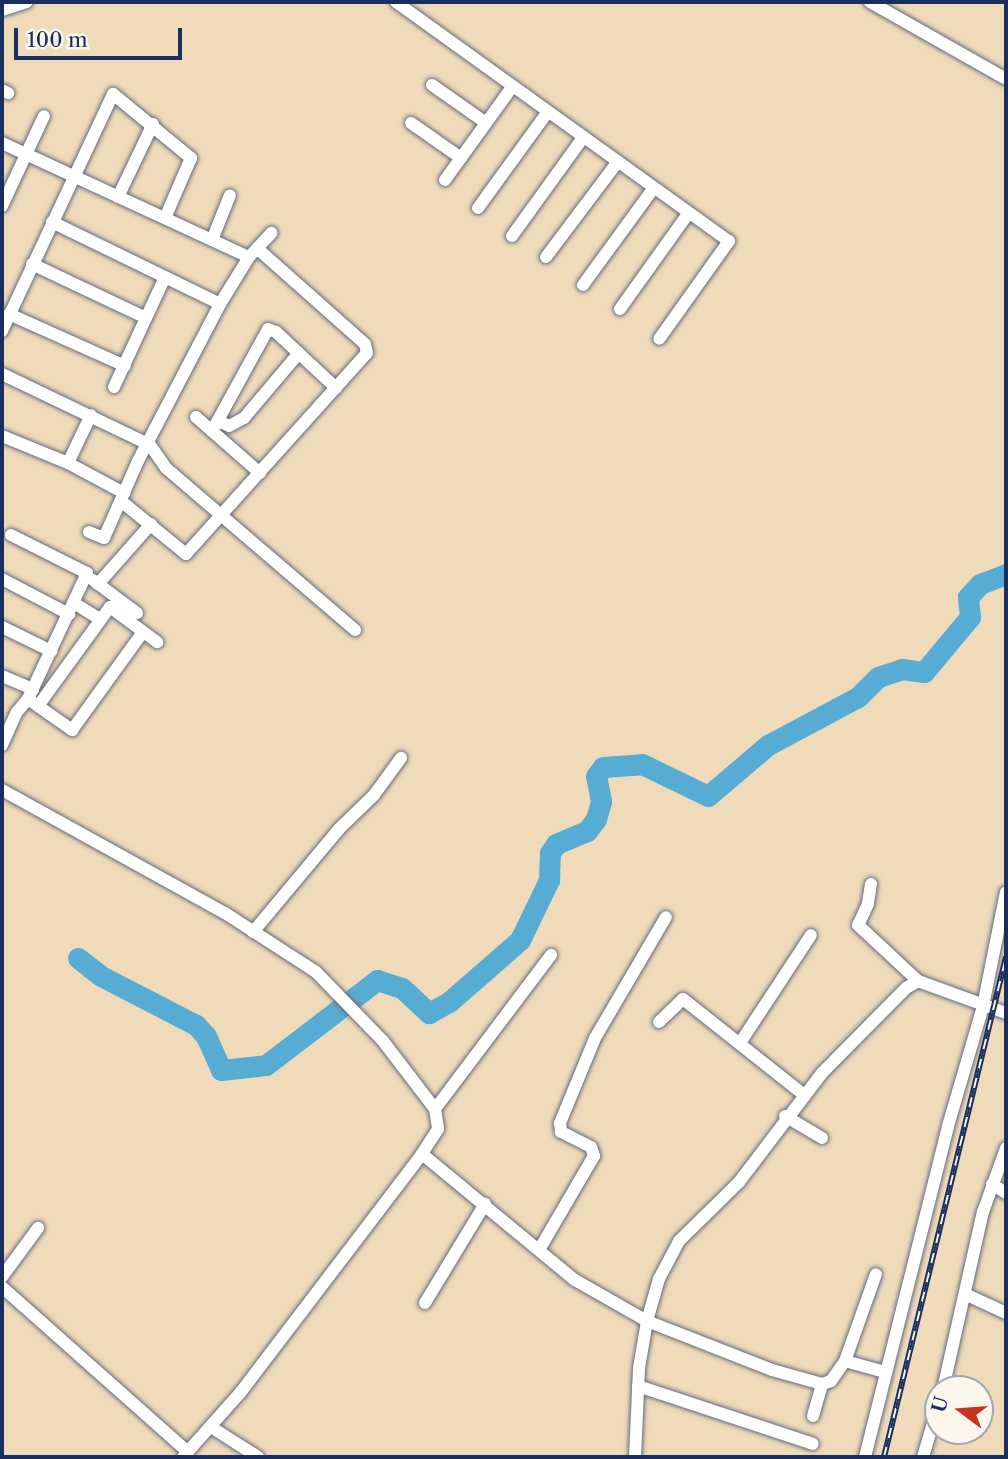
<!DOCTYPE html>
<style>
body{margin:0}
#map{position:relative;width:1008px;height:1459px;overflow:hidden;background:#efdbba;font-family:"Libre Caslon Text",serif}
div>[style]{position:absolute}
[style*='--x']{left:calc(var(--x)*1px);top:calc(var(--y)*1px);width:calc(var(--w)*1px);rotate:calc(var(--a)*1deg)}
.river>*{height:21px;margin:-10.5px;padding:0 10.5px;transform-origin:10.5px;border-radius:10.5px;background:#57acd3}
.roads{filter:drop-shadow(0 0 2px #656b7e) drop-shadow(0 0 2px #656b7e)}
.minor>*{height:12px;margin:-6px;padding:0 6px;transform-origin:6px;border-radius:6px;background:#fff}
.rail>*{height:6px;margin-top:-3px;transform-origin:0;background:repeating-linear-gradient(90deg,#fbf7ec 0 10px,#1b2f5e 0 20px);box-sizing:border-box;border-block:2px solid #1b2f5e}
span{translate:-50% -50%;white-space:nowrap;text-align:center;line-height:1.15;-webkit-text-stroke:5px #fbf7ec;paint-order:stroke}
.frame{position:absolute;inset:0;border:4px solid #1b2f5e;pointer-events:none}
.north{position:absolute;left:924px;top:1375px;width:70px;height:70px;box-sizing:border-box;background:#fbf7ec;border:2px solid #a1a7b3;border-radius:50%;rotate:286deg;font-size:19px;font-weight:700;line-height:28px;text-align:center;color:#1b2f5e}
.north::after{content:'';display:block;margin:auto;width:24px;height:32px;background:#c8321e;clip-path:polygon(50% 0,100% 100%,50% 72%,0 100%)}
.scale{position:absolute;left:14px;top:28px;width:168px;height:32px;box-sizing:border-box;border:4px solid #1b2f5e;border-top:0;padding-left:9px;font-size:21px;line-height:24px;white-space:nowrap;color:#1b2f5e;-webkit-text-stroke:5px #fbf7ec;paint-order:stroke}
</style>
<div id="map">
<div class="river">
<div style="--x:78;--y:958;--w:29;--a:38"></div>
<div style="--x:101;--y:976;--w:107;--a:27.3"></div>
<div style="--x:196;--y:1025;--w:15;--a:48"></div>
<div style="--x:206;--y:1036;--w:37;--a:66"></div>
<div style="--x:221;--y:1070;--w:45;--a:-6.3"></div>
<div style="--x:266;--y:1065;--w:140;--a:-37.4"></div>
<div style="--x:377;--y:980;--w:26;--a:18"></div>
<div style="--x:402;--y:988;--w:37;--a:43"></div>
<div style="--x:429;--y:1013;--w:23;--a:-29"></div>
<div style="--x:449;--y:1002;--w:94;--a:-41.1"></div>
<div style="--x:520;--y:940;--w:67;--a:-64.2"></div>
<div style="--x:549;--y:880;--w:27;--a:-88"></div>
<div style="--x:550;--y:853;--w:11;--a:-56"></div>
<div style="--x:556;--y:844;--w:34;--a:-23"></div>
<div style="--x:587;--y:831;--w:15;--a:-53"></div>
<div style="--x:596;--y:819;--w:19;--a:-74"></div>
<div style="--x:601;--y:801;--w:25;--a:-101"></div>
<div style="--x:596;--y:776;--w:11;--a:-52"></div>
<div style="--x:603;--y:767;--w:39;--a:-4"></div>
<div style="--x:642;--y:764;--w:73;--a:25.9"></div>
<div style="--x:708;--y:796;--w:79;--a:-40.4"></div>
<div style="--x:768;--y:745;--w:102;--a:-28.1"></div>
<div style="--x:858;--y:697;--w:28;--a:-45"></div>
<div style="--x:878;--y:677;--w:25;--a:-18"></div>
<div style="--x:902;--y:669;--w:22;--a:8"></div>
<div style="--x:924;--y:672;--w:72;--a:-50.1"></div>
<div style="--x:970;--y:617;--w:20;--a:-96"></div>
<div style="--x:968;--y:597;--w:18;--a:-47"></div>
<div style="--x:980;--y:584;--w:28;--a:-21"></div>
</div>
<div class="roads">
<div class="minor">
<div style="--x:396;--y:2;--w:410;--a:35.7"></div>
<div style="--x:729;--y:241;--w:120;--a:125.5"></div>
<div style="--x:870;--y:2;--w:156;--a:29.5"></div>
<div style="--x:2;--y:10;--w:26;--a:-18"></div>
<div style="--x:432;--y:85;--w:66;--a:35.1"></div>
<div style="--x:2;--y:90;--w:7;--a:27"></div>
<div style="--x:411;--y:123;--w:61;--a:35"></div>
<div style="--x:2;--y:143;--w:272;--a:24.8"></div>
<div style="--x:445;--y:180;--w:115;--a:-54.2"></div>
<div style="--x:118;--y:197;--w:81;--a:-64.4"></div>
<div style="--x:2;--y:206;--w:99;--a:-65"></div>
<div style="--x:478;--y:208;--w:117;--a:-54"></div>
<div style="--x:52;--y:222;--w:187;--a:26"></div>
<div style="--x:512;--y:236;--w:120;--a:-54.2"></div>
<div style="--x:212;--y:240;--w:48;--a:-68.2"></div>
<div style="--x:546;--y:257;--w:116;--a:-53"></div>
<div style="--x:32;--y:264;--w:126;--a:25.3"></div>
<div style="--x:583;--y:285;--w:119;--a:-53.9"></div>
<div style="--x:620;--y:309;--w:117;--a:-54.4"></div>
<div style="--x:9;--y:314;--w:127;--a:24.1"></div>
<div style="--x:2;--y:331;--w:262;--a:-64.9"></div>
<div style="--x:113;--y:94;--w:101;--a:39.4"></div>
<div style="--x:191;--y:158;--w:65;--a:113.4"></div>
<div style="--x:2;--y:374;--w:164;--a:25.6"></div>
<div style="--x:150;--y:445;--w:28;--a:55"></div>
<div style="--x:166;--y:468;--w:249;--a:40.6"></div>
<div style="--x:114;--y:387;--w:121;--a:-65.1"></div>
<div style="--x:196;--y:417;--w:85;--a:41.2"></div>
<div style="--x:218;--y:421;--w:12;--a:24"></div>
<div style="--x:229;--y:426;--w:17;--a:-28"></div>
<div style="--x:244;--y:418;--w:85;--a:-49.8"></div>
<div style="--x:212;--y:431;--w:116;--a:-61.2"></div>
<div style="--x:268;--y:329;--w:9;--a:21"></div>
<div style="--x:276;--y:332;--w:82;--a:43"></div>
<div style="--x:2;--y:436;--w:71;--a:22.2"></div>
<div style="--x:68;--y:463;--w:53;--a:-64.4"></div>
<div style="--x:68;--y:463;--w:64;--a:28.2"></div>
<div style="--x:121;--y:501;--w:84;--a:39.2"></div>
<div style="--x:186;--y:554;--w:270;--a:-48"></div>
<div style="--x:367;--y:353;--w:9;--a:-103"></div>
<div style="--x:365;--y:344;--w:144;--a:-138.4"></div>
<div style="--x:89;--y:532;--w:16;--a:22"></div>
<div style="--x:104;--y:538;--w:84;--a:-66.2"></div>
<div style="--x:138;--y:461;--w:177;--a:-62.4"></div>
<div style="--x:220;--y:304;--w:55;--a:-58.3"></div>
<div style="--x:249;--y:257;--w:33;--a:-47"></div>
<div style="--x:11;--y:535;--w:85;--a:26.6"></div>
<div style="--x:87;--y:573;--w:139;--a:115.1"></div>
<div style="--x:2;--y:579;--w:76;--a:27.6"></div>
<div style="--x:93;--y:580;--w:55;--a:36.9"></div>
<div style="--x:98;--y:584;--w:80;--a:-48.5"></div>
<div style="--x:74;--y:603;--w:31;--a:32"></div>
<div style="--x:2;--y:627;--w:55;--a:26.1"></div>
<div style="--x:2;--y:676;--w:34;--a:23"></div>
<div style="--x:38;--y:706;--w:42;--a:35.2"></div>
<div style="--x:72;--y:730;--w:121;--a:-54.1"></div>
<div style="--x:2;--y:745;--w:36;--a:-66"></div>
<div style="--x:17;--y:712;--w:17;--a:-50"></div>
<div style="--x:28;--y:699;--w:12;--a:35"></div>
<div style="--x:38;--y:706;--w:122;--a:-54"></div>
<div style="--x:110;--y:607;--w:59;--a:36.7"></div>
<div style="--x:2;--y:790;--w:255;--a:28.9"></div>
<div style="--x:225;--y:913;--w:108;--a:33"></div>
<div style="--x:316;--y:972;--w:96;--a:45.8"></div>
<div style="--x:383;--y:1041;--w:86;--a:52.6"></div>
<div style="--x:435;--y:1109;--w:20;--a:81"></div>
<div style="--x:438;--y:1129;--w:30;--a:123"></div>
<div style="--x:871;--y:884;--w:20;--a:99"></div>
<div style="--x:868;--y:904;--w:23;--a:115"></div>
<div style="--x:858;--y:925;--w:82;--a:43"></div>
<div style="--x:253;--y:932;--w:134;--a:-50.1"></div>
<div style="--x:339;--y:829;--w:49;--a:-44.2"></div>
<div style="--x:374;--y:795;--w:46;--a:-53.9"></div>
<div style="--x:659;--y:1022;--w:33;--a:-44"></div>
<div style="--x:683;--y:999;--w:153;--a:38.4"></div>
<div style="--x:740;--y:1043;--w:129;--a:-56.7"></div>
<div style="--x:435;--y:1109;--w:193;--a:-53"></div>
<div style="--x:785;--y:1116;--w:43;--a:30.7"></div>
<div style="--x:992;--y:1184;--w:17;--a:33"></div>
<div style="--x:539;--y:1250;--w:109;--a:-59.7"></div>
<div style="--x:594;--y:1156;--w:9;--a:-108"></div>
<div style="--x:591;--y:1147;--w:34;--a:-153"></div>
<div style="--x:561;--y:1132;--w:9;--a:-96"></div>
<div style="--x:560;--y:1123;--w:92;--a:-67.6"></div>
<div style="--x:595;--y:1038;--w:140;--a:-59.6"></div>
<div style="--x:2;--y:1277;--w:61;--a:-53.7"></div>
<div style="--x:2;--y:1287;--w:249;--a:41.6"></div>
<div style="--x:967;--y:1295;--w:43;--a:24.8"></div>
<div style="--x:425;--y:1303;--w:116;--a:-58.8"></div>
<div style="--x:845;--y:1361;--w:92;--a:-70.4"></div>
<div style="--x:638;--y:1386;--w:184;--a:18.3"></div>
<div style="--x:943;--y:1389;--w:181;--a:-77.3"></div>
<div style="--x:983;--y:1212;--w:68;--a:-70.2"></div>
<div style="--x:813;--y:1416;--w:33;--a:-74"></div>
<div style="--x:211;--y:1427;--w:56;--a:32.6"></div>
<div style="--x:183;--y:1457;--w:86;--a:-48.3"></div>
<div style="--x:240;--y:1393;--w:300;--a:-52.7"></div>
<div style="--x:422;--y:1154;--w:198;--a:39.5"></div>
<div style="--x:575;--y:1280;--w:83;--a:29.7"></div>
<div style="--x:647;--y:1321;--w:134;--a:21.4"></div>
<div style="--x:772;--y:1370;--w:52;--a:15.6"></div>
<div style="--x:822;--y:1384;--w:9;--a:-18"></div>
<div style="--x:831;--y:1381;--w:24;--a:-55"></div>
<div style="--x:845;--y:1361;--w:41;--a:15.4"></div>
<div style="--x:635;--y:1457;--w:89;--a:-87.4"></div>
<div style="--x:639;--y:1368;--w:48;--a:-80.3"></div>
<div style="--x:647;--y:1321;--w:44;--a:-74.1"></div>
<div style="--x:659;--y:1279;--w:43;--a:-62.2"></div>
<div style="--x:679;--y:1241;--w:84;--a:-44.5"></div>
<div style="--x:739;--y:1182;--w:137;--a:-52.7"></div>
<div style="--x:822;--y:1073;--w:120;--a:-45.3"></div>
<div style="--x:906;--y:988;--w:14;--a:-30"></div>
<div style="--x:918;--y:981;--w:94;--a:20"></div>
<div style="--x:865;--y:1457;--w:341;--a:-75.9"></div>
<div style="--x:948;--y:1126;--w:125;--a:-73.7"></div>
<div style="--x:983;--y:1006;--w:116;--a:-78.6"></div>
<div style="--x:923;--y:1457;--w:53;--a:-73.6"></div>
</div>
</div>
<div class="rail">
<div style="--x:884;--y:1457;--w:515;--a:-76.29"></div>
</div>
<div class="frame"></div>
<div class="north">U</div>
<div class="scale">100 m</div>
</div>
